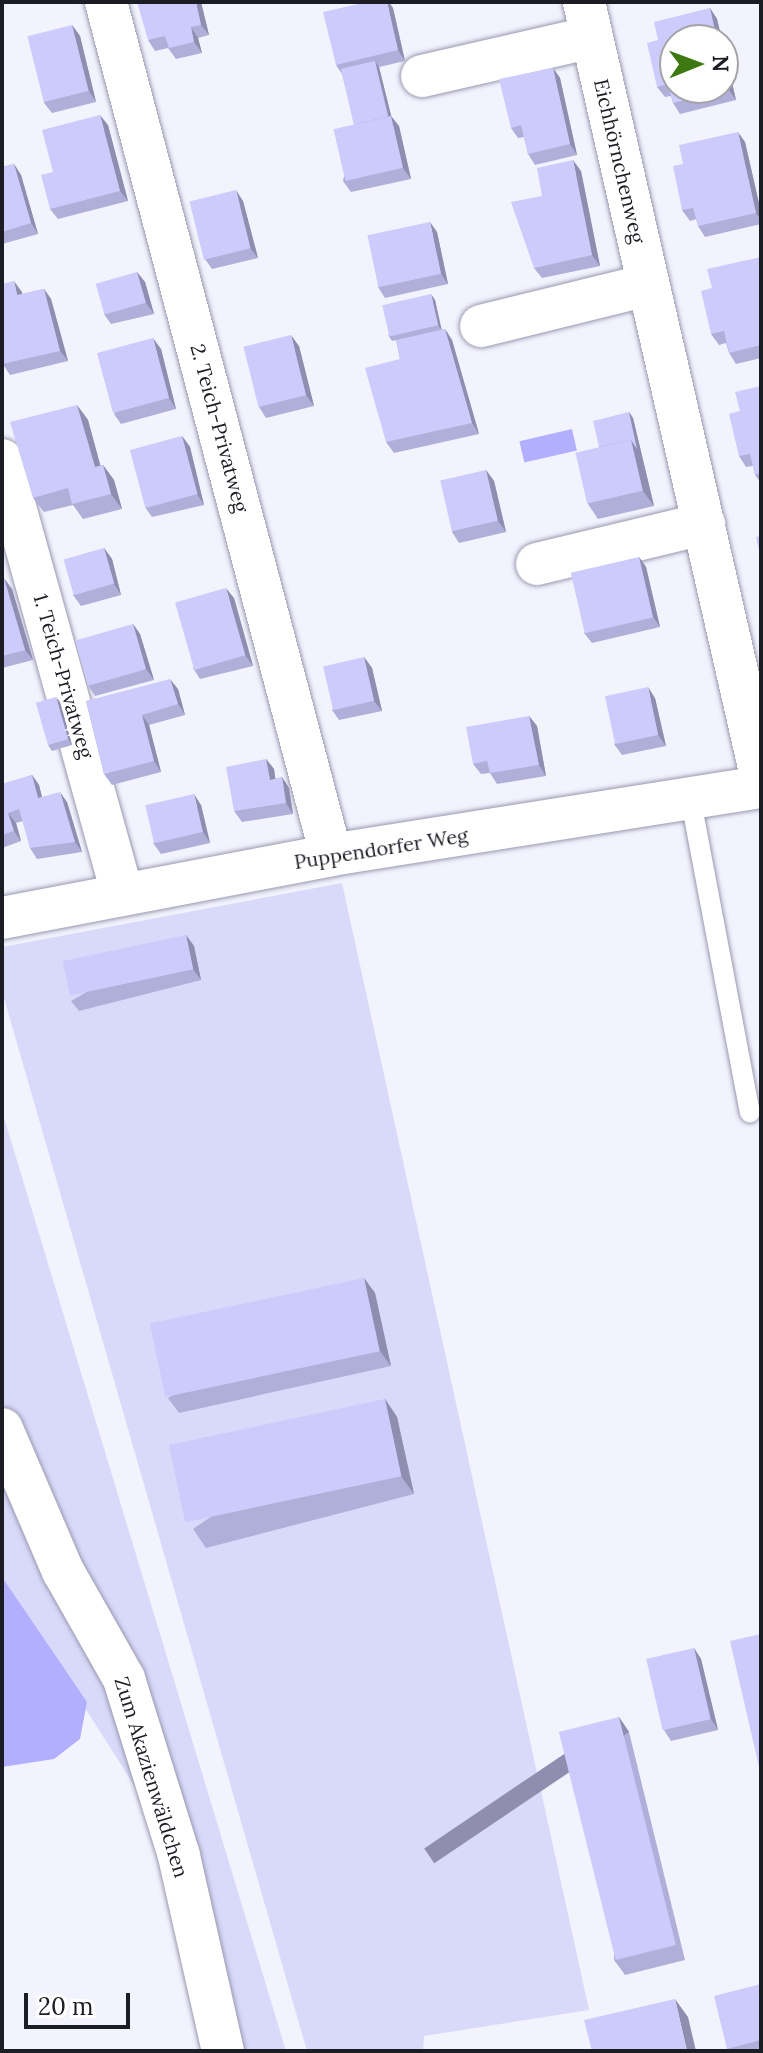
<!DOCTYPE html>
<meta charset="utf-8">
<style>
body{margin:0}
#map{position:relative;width:763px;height:2053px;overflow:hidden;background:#f3f3fe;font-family:Lora,serif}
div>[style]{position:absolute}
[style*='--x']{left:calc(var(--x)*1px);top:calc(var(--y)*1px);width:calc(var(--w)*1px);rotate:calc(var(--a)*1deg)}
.green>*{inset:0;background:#d9d9fa}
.water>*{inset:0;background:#b3afff;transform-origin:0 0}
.roads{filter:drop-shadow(0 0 2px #9999b1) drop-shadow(0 0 2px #9999b1)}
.service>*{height:20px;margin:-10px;padding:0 10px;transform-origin:10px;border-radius:10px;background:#fff}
.minor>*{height:42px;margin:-21px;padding:0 21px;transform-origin:21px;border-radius:21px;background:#fff}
.wall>*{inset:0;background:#afafd9}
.shaded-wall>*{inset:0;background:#8f8eb0;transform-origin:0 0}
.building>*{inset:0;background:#cccbfc;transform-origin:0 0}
span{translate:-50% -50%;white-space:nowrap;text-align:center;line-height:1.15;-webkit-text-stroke:6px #fff;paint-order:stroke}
.street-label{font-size:20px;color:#1c1c25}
.frame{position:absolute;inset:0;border:4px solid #1c1c25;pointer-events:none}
.north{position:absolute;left:659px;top:24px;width:80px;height:80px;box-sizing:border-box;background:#fff;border:2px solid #a4a4a8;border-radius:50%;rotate:89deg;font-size:22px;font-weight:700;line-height:32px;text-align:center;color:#1c1c25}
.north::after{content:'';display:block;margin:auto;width:28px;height:36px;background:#3d7810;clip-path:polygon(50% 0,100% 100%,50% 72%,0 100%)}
.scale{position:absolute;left:24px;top:1993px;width:106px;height:36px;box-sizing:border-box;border:4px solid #1c1c25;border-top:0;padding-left:10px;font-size:24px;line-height:28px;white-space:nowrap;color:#1c1c25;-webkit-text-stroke:6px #fff;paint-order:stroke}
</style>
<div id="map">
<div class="green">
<div style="clip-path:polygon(342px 883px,589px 2010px,424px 2036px,423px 2051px,307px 2051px,2px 991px,2px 947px)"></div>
<div style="clip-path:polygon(2px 1111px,286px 2051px,223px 2051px,179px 1856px,2px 1577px)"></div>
</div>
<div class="water">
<div style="left:572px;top:429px;width:22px;height:54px;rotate:77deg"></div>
<div style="clip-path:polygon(2px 1577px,87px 1702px,80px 1739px,54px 1759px,2px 1767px)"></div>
</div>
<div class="roads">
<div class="service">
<div style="--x:691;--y:801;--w:317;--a:79.3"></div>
</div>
<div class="minor">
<div style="--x:106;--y:2;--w:882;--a:75.22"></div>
<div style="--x:584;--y:2;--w:794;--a:77.12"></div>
<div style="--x:422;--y:76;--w:174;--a:-12.9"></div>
<div style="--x:481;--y:326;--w:172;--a:-13.8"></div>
<div style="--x:2;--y:460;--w:448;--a:74.5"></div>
<div style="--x:537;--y:564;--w:172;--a:-13.5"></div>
<div style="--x:2;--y:918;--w:335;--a:-10.8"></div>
<div style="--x:331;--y:855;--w:435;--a:-9"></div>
<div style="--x:2;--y:1429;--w:155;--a:66.8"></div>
<div style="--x:63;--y:1571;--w:124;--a:60.5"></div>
<div style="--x:124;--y:1679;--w:185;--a:72.7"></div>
<div style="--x:179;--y:1856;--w:200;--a:77.3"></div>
</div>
</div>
<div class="wall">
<div style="clip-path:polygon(201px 2px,209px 35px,198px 38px,202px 53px,176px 59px,168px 48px,155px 51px,148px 40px)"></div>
<div style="clip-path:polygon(393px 8px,405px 61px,379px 67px,391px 116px,399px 126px,411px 179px,351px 192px,343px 181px,355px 124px,342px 74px,336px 65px)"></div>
<div style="clip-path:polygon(710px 8px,717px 19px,722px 40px,675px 40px,723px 88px,723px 44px,736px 100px,680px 114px,673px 103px,671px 96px,665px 97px,657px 87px,658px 40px)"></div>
<div style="clip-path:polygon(72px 25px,80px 36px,96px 102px,52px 113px,44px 103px)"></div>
<div style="clip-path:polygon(553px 68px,560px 78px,577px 155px,535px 165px,528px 154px,524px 137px,518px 138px,511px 128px)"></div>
<div style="clip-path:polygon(108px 125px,128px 201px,58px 219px,50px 209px,53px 172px)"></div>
<div style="clip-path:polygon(745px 142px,761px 212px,761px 224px,705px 237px,698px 226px,696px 219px,690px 221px,682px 210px,683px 164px)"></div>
<div style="clip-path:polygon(14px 164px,21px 175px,38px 234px,2px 244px,2px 167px)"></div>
<div style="clip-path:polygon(581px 171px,600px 266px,542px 278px,534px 268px,542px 196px)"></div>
<div style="clip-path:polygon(243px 201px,258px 258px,212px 269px,205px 259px)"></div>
<div style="clip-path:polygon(437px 232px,448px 284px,385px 298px,378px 287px)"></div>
<div style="clip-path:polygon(761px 257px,761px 358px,736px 364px,729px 353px,726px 343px,719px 345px,711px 334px,712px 288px)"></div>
<div style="clip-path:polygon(137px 272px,145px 282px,154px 314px,111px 324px,104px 314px)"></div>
<div style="clip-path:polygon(44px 289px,51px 299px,68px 361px,10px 375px,2px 363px,22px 292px,22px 294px)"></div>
<div style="clip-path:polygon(435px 300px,441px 330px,445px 329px,452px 340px,479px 434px,394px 453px,386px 442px,400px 359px,396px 340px,392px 341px,388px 335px)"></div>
<div style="clip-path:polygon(299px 346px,314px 406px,266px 418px,259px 407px)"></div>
<div style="clip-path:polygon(161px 349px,176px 409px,121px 424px,114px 414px)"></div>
<div style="clip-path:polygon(761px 386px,761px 483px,755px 475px,753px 466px,746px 467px,739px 456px,740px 411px)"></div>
<div style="clip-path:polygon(77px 405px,88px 420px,100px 466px,103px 465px,114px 480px,122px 509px,83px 519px,73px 505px,44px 512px,33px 498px)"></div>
<div style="clip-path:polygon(629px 412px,633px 418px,654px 506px,598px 519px,588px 504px,599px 447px)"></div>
<div style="clip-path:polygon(182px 436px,190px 447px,204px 505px,152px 517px,145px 507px)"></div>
<div style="clip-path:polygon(486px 470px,494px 481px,506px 532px,459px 543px,452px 532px)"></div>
<div style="clip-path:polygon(104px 548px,112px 559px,121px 595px,81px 606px,73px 595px)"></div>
<div style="clip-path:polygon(639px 557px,646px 567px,660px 627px,592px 643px,584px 633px)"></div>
<div style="clip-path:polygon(2px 579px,12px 589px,33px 660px,2px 668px)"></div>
<div style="clip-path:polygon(234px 598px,253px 666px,200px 679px,193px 668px)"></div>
<div style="clip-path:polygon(133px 624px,140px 634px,154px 680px,95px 696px,88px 685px)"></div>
<div style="clip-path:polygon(364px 657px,372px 668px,382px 711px,339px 720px,332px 710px)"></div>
<div style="clip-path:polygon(178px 689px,185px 715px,149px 725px,161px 772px,112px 785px,104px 774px,86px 701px)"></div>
<div style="clip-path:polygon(655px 698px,666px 746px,622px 755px,614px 744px)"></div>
<div style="clip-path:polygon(60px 702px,72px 745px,52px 751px,48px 745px)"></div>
<div style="clip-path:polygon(529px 716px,537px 726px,546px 776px,497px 784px,490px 773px,481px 774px,473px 764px)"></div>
<div style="clip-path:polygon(266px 759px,274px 769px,275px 779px,282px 777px,289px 788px,293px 814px,242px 822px,234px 811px)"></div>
<div style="clip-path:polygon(32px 775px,39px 785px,42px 797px,67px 802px,82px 852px,37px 859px,30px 848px,23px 821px,16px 823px,21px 841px,2px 848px,2px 780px,3px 784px)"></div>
<div style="clip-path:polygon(201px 805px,210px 843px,161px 854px,153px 843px)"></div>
<div style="clip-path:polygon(186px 935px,194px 946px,201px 980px,79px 1011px,71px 1001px)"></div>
<div style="clip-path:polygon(364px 1278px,375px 1293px,391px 1366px,179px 1413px,168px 1398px)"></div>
<div style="clip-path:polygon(385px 1399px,397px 1417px,414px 1494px,206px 1548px,193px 1529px)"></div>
<div style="clip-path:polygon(694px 1648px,701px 1659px,718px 1730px,671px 1741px,664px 1730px)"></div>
<div style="clip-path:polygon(619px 1717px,629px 1732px,685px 1960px,625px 1975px,614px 1960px)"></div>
<div style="clip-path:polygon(761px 1984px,761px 2051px,728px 2051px,727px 2049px)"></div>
</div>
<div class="shaded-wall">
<div style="clip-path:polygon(196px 2px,201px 2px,209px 35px,201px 25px)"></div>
<div style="clip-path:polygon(387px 2px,389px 2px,393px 8px,405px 61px,398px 50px)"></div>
<div style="clip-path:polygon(710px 8px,717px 19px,722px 40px,717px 40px)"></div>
<div style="clip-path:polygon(72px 25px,80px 36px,96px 102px,89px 91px)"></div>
<div style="clip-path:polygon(191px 27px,198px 38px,202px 53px,194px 42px)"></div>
<div style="clip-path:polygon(723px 44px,736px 100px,729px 90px,723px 65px)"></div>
<div style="clip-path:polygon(375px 61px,379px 67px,394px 127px,390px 122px)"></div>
<div style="clip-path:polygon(553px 68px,560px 78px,577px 155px,570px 144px)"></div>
<div style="clip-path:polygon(100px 115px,108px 125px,128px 201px,120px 191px)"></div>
<div style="clip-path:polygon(391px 116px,399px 126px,411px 179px,403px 168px)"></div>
<div style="clip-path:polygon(738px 132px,745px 142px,761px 212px,761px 220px,756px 213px)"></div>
<div style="clip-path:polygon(573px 160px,581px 171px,600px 266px,592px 255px)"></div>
<div style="clip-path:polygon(14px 164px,21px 175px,38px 234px,31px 223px)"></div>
<div style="clip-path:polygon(236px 190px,243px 201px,258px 258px,250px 248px)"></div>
<div style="clip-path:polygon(430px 222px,437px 232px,448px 284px,441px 274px)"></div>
<div style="clip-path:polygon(137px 272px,145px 282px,154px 314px,146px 303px)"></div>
<div style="clip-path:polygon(14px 281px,22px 292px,25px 306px,17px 295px)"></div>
<div style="clip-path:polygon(44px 289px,51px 299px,68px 361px,60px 351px)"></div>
<div style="clip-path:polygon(431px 294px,435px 300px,442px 331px,438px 325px)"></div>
<div style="clip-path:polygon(445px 329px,452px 340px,479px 434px,472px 423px)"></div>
<div style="clip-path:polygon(291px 335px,299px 346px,314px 406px,306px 395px)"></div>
<div style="clip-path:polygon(153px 338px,161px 349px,176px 409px,169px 398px)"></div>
<div style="clip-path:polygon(77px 405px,88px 420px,105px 482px,95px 467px)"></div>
<div style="clip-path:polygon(629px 412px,633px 418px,654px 506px,643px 491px,631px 440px)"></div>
<div style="clip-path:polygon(182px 436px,190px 447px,204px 505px,197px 494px)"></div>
<div style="clip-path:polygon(103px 465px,114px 480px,122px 509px,111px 494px)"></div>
<div style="clip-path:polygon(486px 470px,494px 481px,506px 532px,498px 521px)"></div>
<div style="clip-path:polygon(104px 548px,112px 559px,121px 595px,114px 584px)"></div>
<div style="clip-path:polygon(639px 557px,646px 567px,660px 627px,653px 617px)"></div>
<div style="clip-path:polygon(4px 578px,12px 589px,33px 660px,25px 650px)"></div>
<div style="clip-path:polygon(226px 588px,234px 598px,253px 666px,245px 655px)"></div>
<div style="clip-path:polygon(133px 624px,140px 634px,154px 680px,146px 669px)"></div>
<div style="clip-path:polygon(364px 657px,372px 668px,382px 711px,374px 701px)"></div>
<div style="clip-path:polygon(170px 679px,178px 689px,185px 715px,178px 704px)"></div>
<div style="clip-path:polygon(648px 687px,655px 698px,666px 746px,658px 735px)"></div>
<div style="clip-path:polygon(56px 697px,60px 702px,72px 745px,68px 739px)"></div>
<div style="clip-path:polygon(142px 715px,149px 725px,161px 772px,154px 761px)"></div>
<div style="clip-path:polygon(529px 716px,537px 726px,546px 776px,539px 765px)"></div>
<div style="clip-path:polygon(266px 759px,274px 769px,277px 790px,270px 780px)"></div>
<div style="clip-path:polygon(32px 775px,39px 785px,45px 809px,38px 798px)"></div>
<div style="clip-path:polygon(282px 777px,289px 788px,293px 814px,286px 803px)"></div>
<div style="clip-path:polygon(60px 792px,67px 802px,82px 852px,75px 842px)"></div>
<div style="clip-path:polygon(194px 794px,201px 805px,210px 843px,203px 832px)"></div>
<div style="clip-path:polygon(8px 813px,16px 823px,21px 841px,14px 831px)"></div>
<div style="clip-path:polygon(186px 935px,194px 946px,201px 980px,193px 969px)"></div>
<div style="clip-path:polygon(364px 1278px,375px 1293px,391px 1366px,380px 1351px)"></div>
<div style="clip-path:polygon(385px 1399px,397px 1417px,414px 1494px,401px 1476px)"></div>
<div style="clip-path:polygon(694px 1648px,701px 1659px,718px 1730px,711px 1719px)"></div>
<div style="left:619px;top:1717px;width:18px;height:235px;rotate:56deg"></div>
<div style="clip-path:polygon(675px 1999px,688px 2017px,696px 2051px,687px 2051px)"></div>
</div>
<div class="building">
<div style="clip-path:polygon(137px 2px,196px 2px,201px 25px,191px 27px,194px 42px,169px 48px,165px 36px,148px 40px)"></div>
<div style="clip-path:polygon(367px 2px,387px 2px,398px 50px,336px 65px,323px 12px)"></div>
<div style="clip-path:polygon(710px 8px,717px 40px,675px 40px,675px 88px,723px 88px,723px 65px,729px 90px,673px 103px,668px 84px,657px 87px,647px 43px,658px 40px,654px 22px)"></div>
<div style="left:72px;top:25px;width:68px;height:46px;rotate:76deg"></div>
<div style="left:375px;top:61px;width:57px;height:35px;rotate:77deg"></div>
<div style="clip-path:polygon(553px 68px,570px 144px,528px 154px,521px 125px,511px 128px,499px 79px)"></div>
<div style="clip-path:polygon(100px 115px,120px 191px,50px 209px,41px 175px,53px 172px,42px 130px)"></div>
<div style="left:391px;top:116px;width:53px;height:59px;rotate:77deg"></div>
<div style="clip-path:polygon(738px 132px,756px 213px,698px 226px,693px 208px,682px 210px,673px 166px,683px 164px,679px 145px)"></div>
<div style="clip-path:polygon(573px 160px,592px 255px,534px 268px,511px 202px,542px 196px,537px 168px)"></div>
<div style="clip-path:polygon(14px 164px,31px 223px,2px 232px,2px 167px)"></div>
<div style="left:236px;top:190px;width:60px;height:48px;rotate:76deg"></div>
<div style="left:430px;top:222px;width:53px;height:64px;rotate:78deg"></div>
<div style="clip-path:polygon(761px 257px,761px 345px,729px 353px,724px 331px,711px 334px,701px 291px,712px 288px,707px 269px)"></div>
<div style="left:137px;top:272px;width:32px;height:43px;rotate:74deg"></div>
<div style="clip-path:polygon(14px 281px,17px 295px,44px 289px,60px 351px,2px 364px,2px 284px)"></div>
<div style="left:431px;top:294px;width:32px;height:50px;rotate:77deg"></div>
<div style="clip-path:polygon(445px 329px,472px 423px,386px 442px,365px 368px,400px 359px,396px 340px)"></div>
<div style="left:291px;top:335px;width:62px;height:49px;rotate:76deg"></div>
<div style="left:153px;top:338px;width:62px;height:58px;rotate:75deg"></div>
<div style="clip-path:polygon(761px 386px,761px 473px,755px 475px,750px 454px,739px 456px,729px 414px,740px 411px,735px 392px)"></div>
<div style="clip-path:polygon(77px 405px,95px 467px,103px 465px,111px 494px,72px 504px,68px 488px,33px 498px,10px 422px)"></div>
<div style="clip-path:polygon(629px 412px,637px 449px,631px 440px,599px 447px,593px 421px)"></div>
<div style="left:182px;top:436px;width:60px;height:54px;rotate:75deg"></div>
<div style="left:631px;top:440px;width:52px;height:57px;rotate:77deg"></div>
<div style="left:486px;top:470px;width:52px;height:47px;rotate:77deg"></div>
<div style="clip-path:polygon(761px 536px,761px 559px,756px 537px)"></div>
<div style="left:104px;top:548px;width:37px;height:42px;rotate:74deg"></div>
<div style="left:639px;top:557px;width:62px;height:70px;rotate:77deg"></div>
<div style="clip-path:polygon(4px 578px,25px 650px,2px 656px,2px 579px)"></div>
<div style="left:226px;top:588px;width:70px;height:53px;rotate:74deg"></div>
<div style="left:133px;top:624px;width:47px;height:60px;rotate:74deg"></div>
<div style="left:364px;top:657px;width:45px;height:42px;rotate:77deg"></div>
<div style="clip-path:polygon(170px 679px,178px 704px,142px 715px,154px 761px,104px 774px,86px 701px)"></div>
<div style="left:648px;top:687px;width:49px;height:44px;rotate:78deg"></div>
<div style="left:56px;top:697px;width:44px;height:21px;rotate:74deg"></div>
<div style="clip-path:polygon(529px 716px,539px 765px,490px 773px,487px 761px,473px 764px,466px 727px)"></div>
<div style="clip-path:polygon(266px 759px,270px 780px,282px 777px,286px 803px,234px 811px,226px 767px)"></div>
<div style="clip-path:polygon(32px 775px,38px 798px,60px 792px,75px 842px,30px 848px,19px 809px,8px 813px,14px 831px,2px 835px,2px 784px)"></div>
<div style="left:194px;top:794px;width:39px;height:50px;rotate:77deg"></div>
<div style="left:186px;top:935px;width:35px;height:126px;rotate:78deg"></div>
<div style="left:364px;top:1278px;width:75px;height:219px;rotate:78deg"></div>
<div style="left:385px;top:1399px;width:79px;height:221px;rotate:78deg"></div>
<div style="clip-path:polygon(761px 1634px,761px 1771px,760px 1771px,730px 1641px)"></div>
<div style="left:694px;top:1648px;width:73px;height:49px;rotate:77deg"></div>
<div style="left:619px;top:1717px;width:235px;height:62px;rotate:76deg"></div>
<div style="clip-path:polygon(761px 1984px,761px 2040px,727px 2049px,714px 1996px)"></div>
<div style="clip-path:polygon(675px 1999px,687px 2051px,592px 2051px,584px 2020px)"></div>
</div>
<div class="street-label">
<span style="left:620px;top:161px;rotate:77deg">Eichhörnchenweg</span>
<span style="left:220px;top:428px;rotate:75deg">2. Teich-Privatweg</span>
<span style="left:64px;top:676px;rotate:74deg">1. Teich-Privatweg</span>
<span style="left:381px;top:848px;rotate:-9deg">Puppendorfer Weg</span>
<span style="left:152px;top:1777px;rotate:73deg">Zum Akazienwäldchen</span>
</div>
<div class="frame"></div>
<div class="north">N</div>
<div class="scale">20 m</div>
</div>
